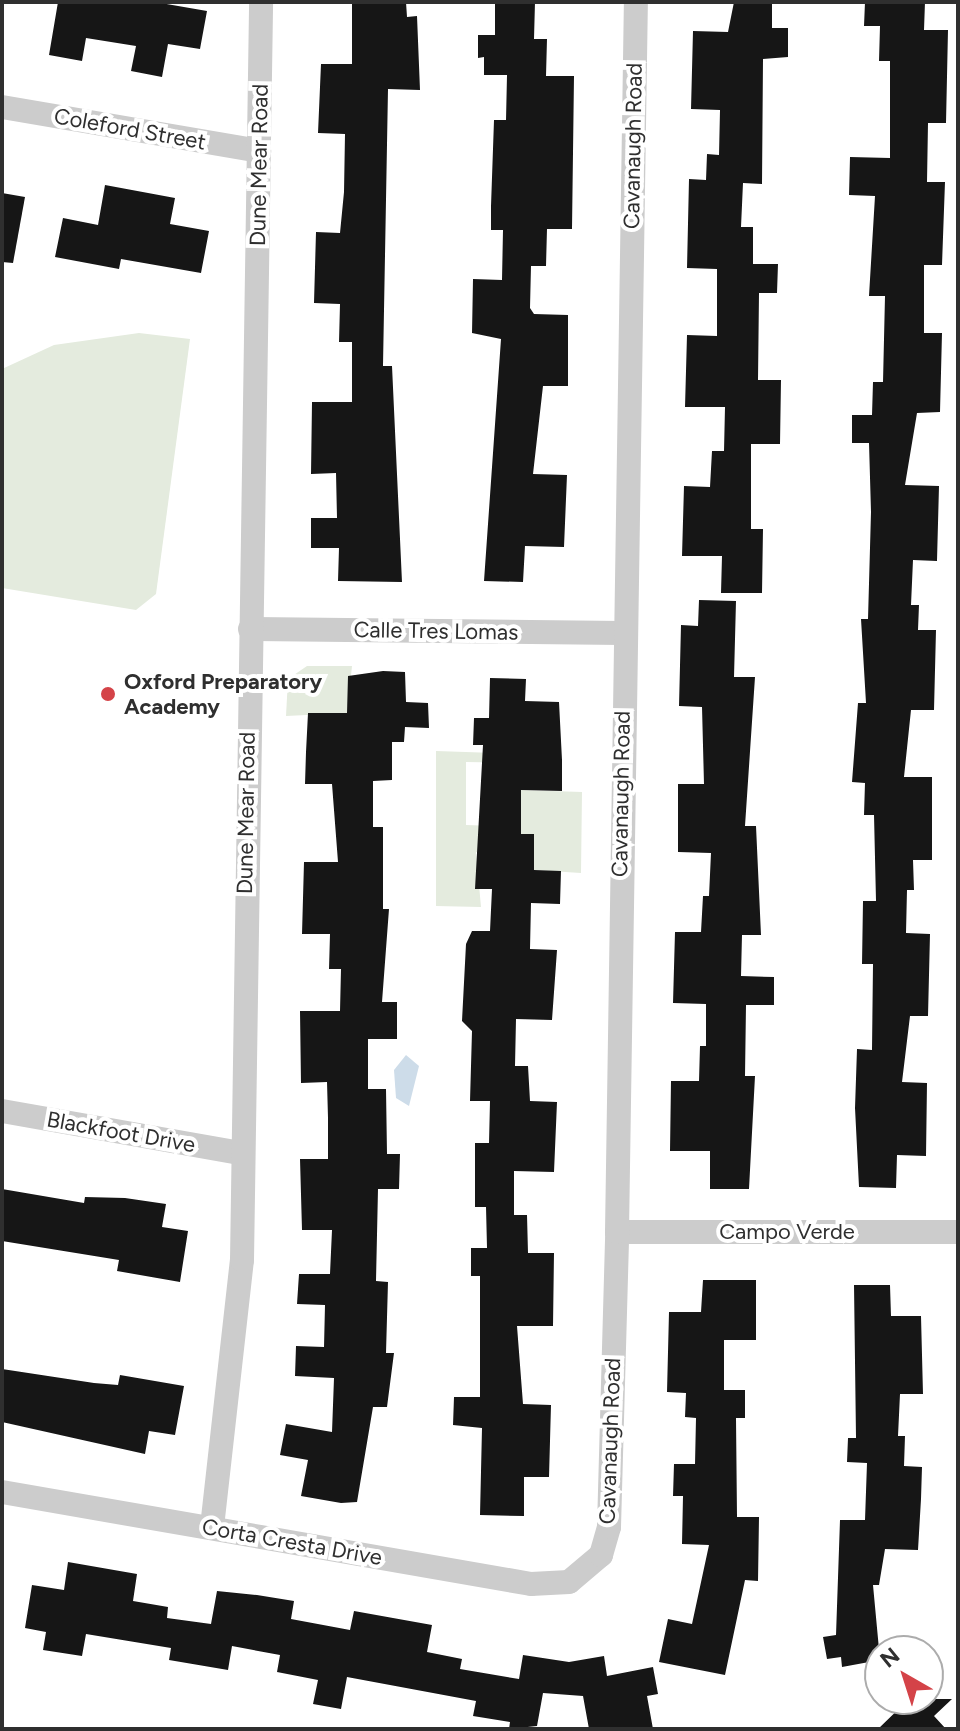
<!DOCTYPE html>
<style>
body{margin:0}
#map{position:relative;width:960px;height:1731px;overflow:hidden;background:#fff;font-family:Figtree,sans-serif}
div>[style]{position:absolute}
[style*='--x']{left:calc(var(--x)*1px);top:calc(var(--y)*1px);width:calc(var(--w)*1px);rotate:calc(var(--a)*1deg)}
.green>*{inset:0;background:#e4ebde}
.water>*{inset:0;background:#cddce9}
.building>*{inset:0;background:#161616}
.street>*{height:24px;margin:-12px;padding:0 12px;transform-origin:12px;border-radius:12px;background:#ccc}
.dots>*{width:22px;height:22px;translate:-50% -50%;box-sizing:border-box;border:4px solid #fff;border-radius:50%}
span{translate:-50% -50%;white-space:nowrap;text-align:center;line-height:1.15;-webkit-text-stroke:8px #fff;paint-order:stroke}
.street-label{font-size:22px;color:#2f2f2f}
.poi-label{font-size:22px;color:#2f2f2f;font-weight:700}
.left{translate:0 -50%;text-align:left}
.frame{position:absolute;inset:0;border:4px solid #2f2f2f;pointer-events:none}
.north{position:absolute;left:864px;top:1635px;width:80px;height:80px;box-sizing:border-box;background:#fff;border:2px solid #acacac;border-radius:50%;rotate:321deg;font-size:22px;font-weight:700;line-height:32px;text-align:center;color:#2f2f2f}
.north::after{content:'';display:block;margin:auto;width:28px;height:36px;background:#d44348;clip-path:polygon(50% 0,100% 100%,50% 72%,0 100%)}
</style>
<div id="map">
<div class="green">
<div style="clip-path:polygon(139px 333px,190px 339px,156px 594px,136px 610px,2px 588px,2px 369px,54px 345px)"></div>
<div style="clip-path:polygon(307px 666px,352px 666px,347px 713px,286px 716px,288px 679px)"></div>
<div style="clip-path:polygon(436px 751px,526px 754px,527px 763px,466px 762px,466px 825px,521px 827px,521px 790px,582px 792px,581px 873px,534px 870px,534px 834px,495px 834px,494px 852px,476px 852px,481px 907px,436px 906px)"></div>
</div>
<div class="water">
<div style="clip-path:polygon(406px 1055px,419px 1066px,409px 1106px,396px 1098px,394px 1070px)"></div>
</div>
<div class="building">
<div style="clip-path:polygon(58px 2px,155px 2px,207px 11px,200px 49px,168px 44px,162px 77px,131px 71px,136px 46px,86px 38px,82px 61px,49px 55px)"></div>
<div style="clip-path:polygon(352px 2px,406px 2px,407px 17px,417px 16px,420px 90px,388px 89px,383px 366px,392px 366px,402px 582px,338px 581px,339px 548px,311px 548px,311px 518px,337px 518px,336px 473px,311px 474px,312px 402px,352px 402px,352px 342px,339px 342px,340px 304px,314px 303px,316px 232px,340px 233px,344px 192px,345px 134px,318px 133px,321px 64px,352px 64px)"></div>
<div style="clip-path:polygon(495px 2px,535px 2px,534px 39px,547px 39px,546px 76px,574px 76px,572px 229px,547px 229px,546px 266px,531px 266px,530px 308px,534px 314px,568px 315px,568px 386px,543px 386px,533px 474px,567px 475px,564px 547px,525px 546px,523px 582px,484px 581px,501px 339px,472px 333px,473px 279px,502px 280px,503px 230px,491px 230px,491px 206px,494px 120px,506px 120px,507px 75px,484px 75px,484px 57px,478px 58px,478px 35px,495px 35px)"></div>
<div style="clip-path:polygon(734px 2px,772px 2px,772px 28px,788px 28px,788px 57px,763px 59px,762px 184px,743px 183px,741px 227px,753px 227px,753px 264px,778px 264px,777px 293px,759px 293px,758px 380px,781px 380px,780px 444px,751px 444px,751px 529px,763px 529px,762px 593px,721px 593px,722px 556px,682px 556px,684px 486px,710px 487px,712px 451px,724px 451px,725px 407px,685px 407px,687px 335px,717px 336px,717px 269px,687px 268px,689px 179px,706px 180px,707px 154px,719px 155px,720px 110px,691px 109px,693px 31px,728px 32px)"></div>
<div style="clip-path:polygon(865px 2px,925px 2px,924px 30px,948px 30px,946px 123px,928px 123px,927px 182px,945px 182px,942px 265px,924px 265px,924px 333px,942px 333px,940px 412px,917px 413px,905px 485px,939px 486px,937px 561px,913px 560px,911px 605px,919px 605px,918px 630px,936px 630px,934px 710px,911px 710px,904px 777px,932px 777px,932px 860px,913px 860px,914px 890px,907px 890px,906px 933px,930px 934px,928px 1016px,910px 1016px,902px 1082px,927px 1083px,926px 1156px,897px 1155px,896px 1188px,859px 1187px,855px 1108px,857px 1049px,872px 1050px,873px 964px,862px 964px,863px 901px,876px 901px,874px 815px,864px 815px,865px 783px,852px 782px,858px 703px,866px 703px,861px 619px,868px 619px,871px 512px,869px 443px,852px 443px,852px 415px,872px 415px,873px 382px,883px 382px,885px 296px,869px 296px,875px 196px,849px 195px,850px 157px,890px 158px,890px 61px,879px 61px,880px 26px,864px 26px)"></div>
<div style="clip-path:polygon(105px 185px,175px 198px,170px 224px,209px 231px,201px 273px,121px 259px,119px 269px,55px 257px,63px 218px,98px 225px)"></div>
<div style="clip-path:polygon(2px 193px,25px 197px,13px 263px,2px 262px)"></div>
<div style="clip-path:polygon(699px 600px,736px 601px,734px 677px,755px 677px,745px 826px,756px 826px,761px 935px,742px 935px,741px 976px,774px 977px,774px 1005px,746px 1005px,745px 1076px,755px 1076px,749px 1189px,710px 1189px,710px 1151px,670px 1151px,671px 1081px,699px 1081px,700px 1046px,706px 1046px,706px 1004px,673px 1003px,675px 932px,701px 932px,703px 896px,709px 896px,711px 853px,678px 852px,678px 784px,704px 784px,702px 707px,679px 706px,681px 625px,698px 626px)"></div>
<div style="clip-path:polygon(383px 671px,405px 672px,406px 702px,428px 703px,429px 728px,405px 727px,404px 742px,392px 742px,392px 780px,373px 781px,373px 827px,383px 827px,383px 909px,389px 909px,382px 1002px,397px 1002px,397px 1039px,368px 1039px,368px 1089px,386px 1089px,387px 1154px,400px 1154px,399px 1189px,378px 1189px,376px 1281px,388px 1282px,386px 1353px,394px 1353px,387px 1407px,373px 1407px,357px 1502px,341px 1503px,301px 1496px,308px 1460px,280px 1455px,286px 1424px,332px 1432px,334px 1378px,295px 1376px,296px 1346px,324px 1347px,325px 1305px,297px 1304px,299px 1274px,330px 1274px,332px 1230px,302px 1230px,300px 1159px,328px 1159px,328px 1118px,327px 1082px,301px 1083px,300px 1011px,340px 1011px,341px 969px,329px 969px,330px 934px,302px 934px,304px 862px,338px 862px,332px 784px,305px 784px,306px 752px,308px 713px,347px 713px,348px 676px)"></div>
<div style="clip-path:polygon(490px 678px,526px 679px,525px 701px,559px 702px,562px 760px,562px 791px,521px 790px,521px 834px,534px 834px,534px 870px,561px 871px,560px 904px,531px 903px,530px 949px,557px 950px,552px 1020px,516px 1019px,515px 1066px,528px 1066px,530px 1101px,557px 1102px,554px 1172px,514px 1171px,514px 1215px,527px 1215px,528px 1253px,554px 1253px,553px 1326px,517px 1326px,523px 1404px,551px 1405px,549px 1477px,524px 1477px,524px 1516px,480px 1515px,482px 1428px,453px 1425px,454px 1397px,480px 1397px,480px 1276px,471px 1276px,471px 1248px,487px 1248px,486px 1207px,475px 1207px,475px 1143px,489px 1143px,490px 1101px,470px 1101px,472px 1031px,462px 1021px,466px 944px,472px 931px,490px 931px,492px 889px,475px 889px,483px 745px,473px 745px,474px 718px,489px 718px)"></div>
<div style="clip-path:polygon(2px 1189px,84px 1203px,85px 1197px,125px 1198px,166px 1204px,162px 1227px,188px 1231px,180px 1282px,117px 1271px,119px 1260px,2px 1241px)"></div>
<div style="clip-path:polygon(703px 1280px,756px 1280px,756px 1340px,724px 1340px,724px 1390px,745px 1390px,745px 1418px,736px 1418px,737px 1517px,759px 1517px,758px 1581px,745px 1580px,725px 1675px,659px 1662px,668px 1619px,692px 1624px,709px 1545px,682px 1544px,683px 1496px,673px 1496px,674px 1464px,695px 1464px,696px 1418px,685px 1417px,686px 1393px,667px 1392px,669px 1312px,701px 1312px)"></div>
<div style="clip-path:polygon(854px 1285px,890px 1285px,891px 1316px,921px 1316px,923px 1394px,900px 1394px,898px 1436px,905px 1436px,904px 1466px,922px 1467px,921px 1499px,918px 1550px,885px 1549px,879px 1585px,873px 1585px,880px 1660px,842px 1667px,841px 1657px,827px 1659px,823px 1637px,836px 1635px,840px 1520px,865px 1520px,867px 1463px,847px 1462px,848px 1438px,856px 1438px)"></div>
<div style="clip-path:polygon(2px 1369px,94px 1383px,118px 1385px,120px 1375px,184px 1386px,175px 1435px,149px 1431px,145px 1454px,2px 1422px)"></div>
<div style="clip-path:polygon(68px 1562px,137px 1574px,133px 1601px,168px 1607px,167px 1618px,211px 1624px,217px 1591px,257px 1595px,294px 1601px,291px 1619px,350px 1630px,354px 1611px,432px 1625px,427px 1652px,462px 1659px,460px 1669px,519px 1679px,523px 1655px,569px 1662px,604px 1656px,607px 1676px,653px 1667px,658px 1694px,647px 1696px,653px 1729px,589px 1729px,583px 1696px,543px 1693px,537px 1726px,509px 1729px,510px 1722px,473px 1716px,476px 1701px,347px 1677px,341px 1709px,313px 1704px,318px 1680px,277px 1672px,280px 1655px,232px 1646px,228px 1670px,169px 1660px,171px 1648px,86px 1634px,82px 1656px,43px 1650px,46px 1632px,25px 1628px,32px 1585px,64px 1590px)"></div>
<div style="clip-path:polygon(909px 1699px,952px 1699px,934px 1716px,946px 1729px,878px 1729px)"></div>
</div>
<div class="street">
<div style="--x:2;--y:107;--w:261;--a:9.7"></div>
<div style="--x:250;--y:629;--w:372;--a:0.6"></div>
<div style="--x:2;--y:1111;--w:241;--a:10"></div>
<div style="--x:617;--y:1232;--w:341;--a:0"></div>
<div style="--x:2;--y:1492;--w:537;--a:9.87"></div>
<div style="--x:531;--y:1584;--w:38;--a:-3"></div>
<div style="--x:569;--y:1582;--w:42;--a:-40.2"></div>
<div style="--x:601;--y:1555;--w:29;--a:-74"></div>
<div style="--x:609;--y:1527;--w:295;--a:-88.4"></div>
<div style="--x:617;--y:1232;--w:1230;--a:-89.12"></div>
<div style="--x:212;--y:1527;--w:269;--a:-83.6"></div>
<div style="--x:242;--y:1260;--w:1258;--a:-89.13"></div>
</div>
<div class="dots">
<div style="left:108px;top:694px;background:#d44348"></div>
</div>
<div class="street-label">
<span style="left:130px;top:129px;rotate:10deg">Coleford Street</span>
<span style="left:633px;top:146px;rotate:-89deg">Cavanaugh Road</span>
<span style="left:259px;top:165px;rotate:-89deg">Dune Mear Road</span>
<span style="left:436px;top:631px;rotate:1deg">Calle Tres Lomas</span>
<span style="left:621px;top:794px;rotate:-89deg">Cavanaugh Road</span>
<span style="left:246px;top:813px;rotate:-89deg">Dune Mear Road</span>
<span style="left:121px;top:1132px;rotate:10deg">Blackfoot Drive</span>
<span style="left:787px;top:1232px">Campo Verde</span>
<span style="left:610px;top:1441px;rotate:-88deg">Cavanaugh Road</span>
<span style="left:292px;top:1542px;rotate:10deg">Corta Cresta Drive</span>
</div>
<div class="poi-label">
<span class="left" style="left:124px;top:694px">Oxford Preparatory<br>Academy</span>
</div>
<div class="frame"></div>
<div class="north">N</div>
</div>
